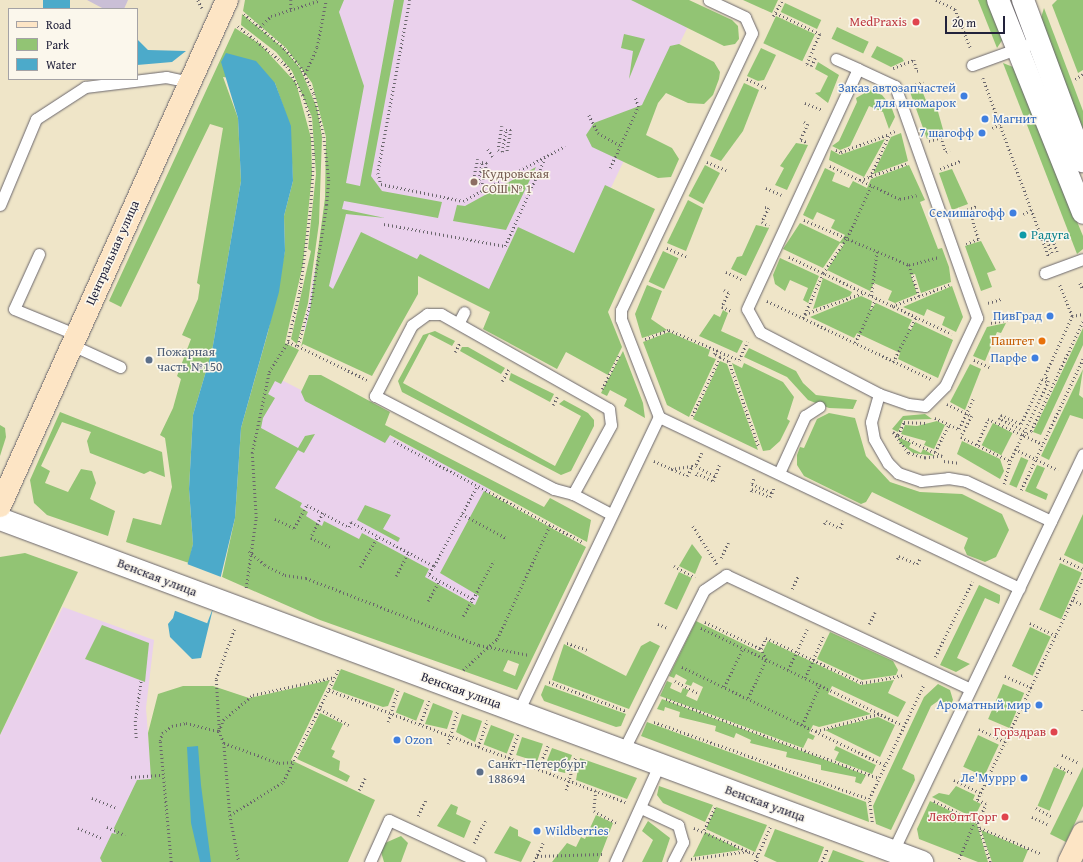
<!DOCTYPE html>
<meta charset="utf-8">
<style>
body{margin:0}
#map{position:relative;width:1083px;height:862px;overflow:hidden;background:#efe5c8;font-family:"Gentium Book Plus",serif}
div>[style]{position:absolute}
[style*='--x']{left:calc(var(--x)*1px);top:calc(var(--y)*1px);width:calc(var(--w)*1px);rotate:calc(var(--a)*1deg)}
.built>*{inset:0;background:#ead1ec}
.industrial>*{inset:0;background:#cabfd6}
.green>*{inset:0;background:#92c474;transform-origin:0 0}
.water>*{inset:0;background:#4caaca;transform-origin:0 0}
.pier>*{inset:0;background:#efe5c8;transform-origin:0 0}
.path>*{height:2.5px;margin-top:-1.25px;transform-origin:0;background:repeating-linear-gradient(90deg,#6a666c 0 1px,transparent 0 4px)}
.roads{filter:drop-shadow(0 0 1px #6a666c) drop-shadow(0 0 1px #6a666c)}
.lane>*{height:11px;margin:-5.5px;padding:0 5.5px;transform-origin:5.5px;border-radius:5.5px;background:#fff}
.street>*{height:22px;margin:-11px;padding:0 11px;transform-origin:11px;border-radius:11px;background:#fff}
.secondary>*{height:22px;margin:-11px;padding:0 11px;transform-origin:11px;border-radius:11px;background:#fde5c5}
.dots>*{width:11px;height:11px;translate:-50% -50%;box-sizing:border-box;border:2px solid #fbf7ec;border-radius:50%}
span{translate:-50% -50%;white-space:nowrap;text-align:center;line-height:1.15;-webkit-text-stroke:3px #fbf7ec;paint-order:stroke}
.health-label{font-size:13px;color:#be3a42}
.right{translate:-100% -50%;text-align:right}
.shop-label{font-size:13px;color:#366cbe}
.left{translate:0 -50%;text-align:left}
.education-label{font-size:13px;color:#785e54}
.culture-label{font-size:13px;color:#0d838f}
.street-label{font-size:13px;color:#22223b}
.food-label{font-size:13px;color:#c56008}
.service-label{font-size:13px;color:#4e5e75}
.legend{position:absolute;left:8px;top:8px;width:130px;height:72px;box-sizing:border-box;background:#fbf7ec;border:1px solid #a4a2a5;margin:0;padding:5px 7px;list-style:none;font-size:12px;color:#22223b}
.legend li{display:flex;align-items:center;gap:8px;height:20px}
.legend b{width:20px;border:1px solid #a4a2a5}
.scale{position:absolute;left:945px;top:16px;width:60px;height:18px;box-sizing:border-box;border:2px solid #22223b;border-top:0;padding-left:5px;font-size:12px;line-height:14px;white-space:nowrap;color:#22223b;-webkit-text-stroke:3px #fbf7ec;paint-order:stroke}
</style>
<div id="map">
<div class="built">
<div style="clip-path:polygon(339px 0,651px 0,690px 22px,577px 259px,573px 338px,415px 263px,364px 361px,304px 330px,330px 185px,334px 11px)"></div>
<div style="clip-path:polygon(270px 374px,491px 488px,488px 495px,489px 644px,292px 571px,253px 457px)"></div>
<div style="clip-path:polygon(63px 607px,154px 640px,146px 708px,158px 862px,0 862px,0 735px)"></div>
</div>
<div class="industrial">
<div style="clip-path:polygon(87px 0,128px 0,124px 9px,104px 9px)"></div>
</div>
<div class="green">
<div style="clip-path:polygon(245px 0,344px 0,339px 12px,364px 86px,346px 183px,360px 186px,394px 0,404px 0,371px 176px,382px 191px,442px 202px,438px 218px,344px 201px,342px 209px,385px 218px,346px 214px,329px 286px,333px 289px,361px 232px,417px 259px,420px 254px,489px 289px,518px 227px,574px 253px,605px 185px,655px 209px,608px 312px,622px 347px,608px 375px,566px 352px,557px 369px,483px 329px,490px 312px,418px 276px,418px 294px,372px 376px,303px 344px,301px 347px,310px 310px,325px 198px,326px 137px,312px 83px,286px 48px,243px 11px)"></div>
<div style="clip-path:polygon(631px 0,689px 0,732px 20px,738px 26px,739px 39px,735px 44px,724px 46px)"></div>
<div style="clip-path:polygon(743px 0,778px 0,772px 13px)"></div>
<div style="clip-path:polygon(978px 0,987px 0,1003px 39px,997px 48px)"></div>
<div style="clip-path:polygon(1057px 0,1083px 0,1083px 70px,1078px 73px,1052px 5px)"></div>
<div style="left:785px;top:3px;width:40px;height:10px;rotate:25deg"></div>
<div style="clip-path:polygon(1044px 8px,1083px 111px,1083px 130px,1040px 21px)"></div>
<div style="clip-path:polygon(242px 14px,284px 49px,300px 68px,317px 108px,322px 137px,319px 223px,308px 303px,297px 344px,291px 339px,311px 251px,308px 249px,316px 174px,312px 117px,292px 71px,276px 52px,241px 25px)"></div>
<div style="left:776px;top:16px;width:43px;height:30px;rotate:25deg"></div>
<div style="left:837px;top:27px;width:35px;height:13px;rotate:25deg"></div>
<div style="clip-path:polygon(evenodd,235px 28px,260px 44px,296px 83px,311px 138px,312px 174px,303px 264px,285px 343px,299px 350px,281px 384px,275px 381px,268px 394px,275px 398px,263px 418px,261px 428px,298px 448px,305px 436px,315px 434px,304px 453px,298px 450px,275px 488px,302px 503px,300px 507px,308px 512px,306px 516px,322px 526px,324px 521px,359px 539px,362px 533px,429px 569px,425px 577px,475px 605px,479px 596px,440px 573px,484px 491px,586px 547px,517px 690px,320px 620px,222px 577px,235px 518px,241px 428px,268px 332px,285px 251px,284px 216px,293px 181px,290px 126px,275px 83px,223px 77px,238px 118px,241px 181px,212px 351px,193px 415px,189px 489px,193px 544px,189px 563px,126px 542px,133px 518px,161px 525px,172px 487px,165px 438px,160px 435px,173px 408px,181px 379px,177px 376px,191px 339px,182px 335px,198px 299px,200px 285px,197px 283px,223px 128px,210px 124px,121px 307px,109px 301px,235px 28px,508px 660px,519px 664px,515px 676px,503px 671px,508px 660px)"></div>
<div style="clip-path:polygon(624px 34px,645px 39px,629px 79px,633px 51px,621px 48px)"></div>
<div style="clip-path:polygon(679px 44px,714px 62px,720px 72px,719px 79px,713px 95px,704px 104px,688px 103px,666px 93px,658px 103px,646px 135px,672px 148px,679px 159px,671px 177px,658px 178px,592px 147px,586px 135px,594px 123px,642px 105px,670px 46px)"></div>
<div style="clip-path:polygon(877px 46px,902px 58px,904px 61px,891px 67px,871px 57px)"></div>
<div style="clip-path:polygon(761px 48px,776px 55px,764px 80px,758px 81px,747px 76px)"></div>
<div style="clip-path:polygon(818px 62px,839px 75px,828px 103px,815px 93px,820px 92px,828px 76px,815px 69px)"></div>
<div style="clip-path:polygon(1003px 63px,1013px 67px,1083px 236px,1083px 249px,1077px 254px)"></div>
<div style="clip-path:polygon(744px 83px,759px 90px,743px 131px,721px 161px,710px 156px)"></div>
<div style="clip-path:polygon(921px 88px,927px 103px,935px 101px,944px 133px,927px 139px,910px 92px)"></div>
<div style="clip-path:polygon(870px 90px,882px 95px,891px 106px,895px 117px,889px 129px,883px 112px,869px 106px,850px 146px,840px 150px,832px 146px,839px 141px,857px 102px,856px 98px)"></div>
<div style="clip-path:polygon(901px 133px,908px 161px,873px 174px,891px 137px)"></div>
<div style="clip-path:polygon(885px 139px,864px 177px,829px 160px,831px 150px,840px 155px)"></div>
<div style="clip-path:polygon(796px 143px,808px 145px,787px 190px,775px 185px,784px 168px,780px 166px)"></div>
<div style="left:705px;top:165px;width:17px;height:35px;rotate:28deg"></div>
<div style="clip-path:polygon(909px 165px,925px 200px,920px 202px,938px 249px,942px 248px,949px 267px,951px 282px,921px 293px,915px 274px,911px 275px,917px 294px,895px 303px,888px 300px,892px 291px,874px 283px,870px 291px,827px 270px,844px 244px,840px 243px,823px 268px,783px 249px,800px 223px,840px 242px,845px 235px,831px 228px,835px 220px,817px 212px,813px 220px,803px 215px,825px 168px,835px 173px,832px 181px,849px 188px,853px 181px,867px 188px,871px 179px)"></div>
<div style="clip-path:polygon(536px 167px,506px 230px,453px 221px,457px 205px,465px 206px)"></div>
<div style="clip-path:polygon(952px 169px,968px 204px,952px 210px,939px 173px)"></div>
<div style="clip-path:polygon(688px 200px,703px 208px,686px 251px,667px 243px)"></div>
<div style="clip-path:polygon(756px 225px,769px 228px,746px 276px,731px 269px,737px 257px,742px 256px)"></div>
<div style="clip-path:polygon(981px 241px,996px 270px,987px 273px,992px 287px,981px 291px,965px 246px)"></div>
<div style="left:663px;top:251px;width:17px;height:34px;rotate:25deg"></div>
<div style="clip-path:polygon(780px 258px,819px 276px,808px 303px,803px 300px,808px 288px,790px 280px,785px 291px,775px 284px,773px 275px)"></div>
<div style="clip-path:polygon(823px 278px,852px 292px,850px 296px,813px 309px)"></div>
<div style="clip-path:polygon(647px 285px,662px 291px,651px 319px,667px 330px,642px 338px,635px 314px)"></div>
<div style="clip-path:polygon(952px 286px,963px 317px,956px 332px,942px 325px,945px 317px,927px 309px,924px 316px,903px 307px)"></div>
<div style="clip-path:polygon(861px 296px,872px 301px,870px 311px,876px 303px,912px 320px,908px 328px,911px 330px,915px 322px,953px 340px,938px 378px,898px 359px,900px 353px,857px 333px,854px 338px,810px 317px)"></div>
<div style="clip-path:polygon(723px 310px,728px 313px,721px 331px,743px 341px,737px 353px,699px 336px,714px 314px,720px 317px)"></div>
<div style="clip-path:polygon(1006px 323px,1001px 333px,997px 332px,985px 361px,973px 356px,987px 327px)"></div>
<div style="clip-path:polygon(1083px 328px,1083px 345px,1041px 435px,1033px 432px)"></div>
<div style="clip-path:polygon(435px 331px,455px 341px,452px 346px,429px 334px,403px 383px,555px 466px,581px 416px,559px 404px,564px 400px,588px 413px,594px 420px,594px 426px,571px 471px,561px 475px,402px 392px,398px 381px,423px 335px)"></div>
<div style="clip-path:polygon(669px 332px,710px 350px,708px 356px,716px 359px,689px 417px,667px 405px,643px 342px)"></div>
<div style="clip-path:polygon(462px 347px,468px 347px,505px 368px,501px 374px,460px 351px)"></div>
<div style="clip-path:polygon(749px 348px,796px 371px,803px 383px,816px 395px,857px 400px,853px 409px,829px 408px,808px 400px,787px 377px,744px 357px)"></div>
<div style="clip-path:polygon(623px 351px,643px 403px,645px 418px,624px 406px,627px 399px,610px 390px,607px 396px,601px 393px)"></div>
<div style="clip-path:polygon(720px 361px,727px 364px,758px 450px,693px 419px)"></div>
<div style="clip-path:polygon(732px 363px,742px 368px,744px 363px,783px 382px,794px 397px,787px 419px,790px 421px,780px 441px,770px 450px,763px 451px)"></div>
<div style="clip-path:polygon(970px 364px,981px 369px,965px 410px,950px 402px)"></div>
<div style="clip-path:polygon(1083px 369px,1079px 395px,1083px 398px,1083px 419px,1070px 415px,1049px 460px,1041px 456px)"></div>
<div style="clip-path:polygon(511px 373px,554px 394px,550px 402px,509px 380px)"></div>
<div style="clip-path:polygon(309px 375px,321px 375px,390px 412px,385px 425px,544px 507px,550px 498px,591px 520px,587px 542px,390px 435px,385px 443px,305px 401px,301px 392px)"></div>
<div style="clip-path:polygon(60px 412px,162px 452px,165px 477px,150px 471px,144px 474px,90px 453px,87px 441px,91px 432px,62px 422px,41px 466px,50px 471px,45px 483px,68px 492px,81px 469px,92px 471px,96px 483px,90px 499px,115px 511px,108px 536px,47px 515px,34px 503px,30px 480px)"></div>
<div style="clip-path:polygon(829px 413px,855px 418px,866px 456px,890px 482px,920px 492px,962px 494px,1002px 514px,1009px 530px,996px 557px,985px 562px,967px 555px,964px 548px,968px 538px,872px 492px,866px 502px,861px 504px,804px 476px,797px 465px,797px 455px,800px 447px,804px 448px,817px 419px)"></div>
<div style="clip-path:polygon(925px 414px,932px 419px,903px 420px,898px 432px,892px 429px,903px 416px)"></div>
<div style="clip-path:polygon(937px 421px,945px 425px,934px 449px,924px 445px,926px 441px,901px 434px,905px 425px,917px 426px)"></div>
<div style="left:993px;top:423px;width:22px;height:25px;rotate:27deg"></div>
<div style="clip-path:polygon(0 425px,5px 428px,6px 437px,0 456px)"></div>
<div style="clip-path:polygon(898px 437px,911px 443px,909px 447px,921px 453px,923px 449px,935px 456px,913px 453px,900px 443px)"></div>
<div style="clip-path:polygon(962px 441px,1000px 459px,1004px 471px,1000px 479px,957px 454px)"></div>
<div style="left:1021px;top:457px;width:8px;height:30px;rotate:23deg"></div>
<div style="clip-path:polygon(1037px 465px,1045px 468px,1036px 488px,1048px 494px,1046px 500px,1025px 491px)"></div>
<div style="clip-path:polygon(365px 505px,391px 515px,383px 529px,400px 538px,398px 542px,357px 520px)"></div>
<div style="clip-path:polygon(1083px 514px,1083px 564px,1064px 555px)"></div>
<div style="clip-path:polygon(692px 544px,702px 557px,695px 574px,679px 566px)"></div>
<div style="clip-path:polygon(25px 553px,78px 572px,0 735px,0 557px)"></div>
<div style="left:1060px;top:563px;width:24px;height:51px;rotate:24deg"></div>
<div style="left:679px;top:572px;width:14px;height:35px;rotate:25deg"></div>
<div style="clip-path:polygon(979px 585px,1000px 595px,1000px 600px,999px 604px,985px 598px,957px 658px,970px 664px,956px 672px,940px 665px)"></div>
<div style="clip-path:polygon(696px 621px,762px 653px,768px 641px,861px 685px,894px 680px,888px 693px,906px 702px,898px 717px,832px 686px,828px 694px,871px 714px,819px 727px,813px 725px,809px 733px,815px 736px,813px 740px,808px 738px,803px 748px,660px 696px,667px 681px,672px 683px,670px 688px,681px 693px,683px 688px,689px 690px,686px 696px,697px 701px,703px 687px,693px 682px,691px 686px,685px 684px,687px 680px,676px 674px,674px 678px,669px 676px)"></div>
<div style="clip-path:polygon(102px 625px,149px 643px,145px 682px,85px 659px)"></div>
<div style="left:1030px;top:627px;width:23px;height:43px;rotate:25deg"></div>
<div style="clip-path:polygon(830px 632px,893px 661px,898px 670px,896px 675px,862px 680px,817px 659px)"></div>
<div style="clip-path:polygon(650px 641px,660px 646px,629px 709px,552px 680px,564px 644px,626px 676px,641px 646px)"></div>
<div style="clip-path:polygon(341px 669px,395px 689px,388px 706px,383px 707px,332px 689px)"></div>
<div style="clip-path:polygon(330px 680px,291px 760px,375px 800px,348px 862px,102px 862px,100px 858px,112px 833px,116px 834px,114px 828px,137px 780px,151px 779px,148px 733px,158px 694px,183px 686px,213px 686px,249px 698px)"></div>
<div style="clip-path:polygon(938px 684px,950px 690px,953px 700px,950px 706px,938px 701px,931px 706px,902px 769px,914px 775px,915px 780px,891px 830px,876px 824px,873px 806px,924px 697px)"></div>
<div style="left:1003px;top:684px;width:23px;height:38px;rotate:23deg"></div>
<div style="clip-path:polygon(545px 685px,626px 714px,621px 726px,616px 727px,544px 701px,541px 695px)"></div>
<div style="left:404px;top:692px;width:22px;height:22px;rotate:22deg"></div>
<div style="clip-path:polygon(662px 699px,866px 775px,861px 784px,855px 782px,856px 777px,821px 770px,821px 765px,786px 757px,787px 752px,750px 743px,751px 740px,736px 733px,734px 738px,715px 731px,716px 726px,679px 717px,680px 712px,665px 707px,664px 711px,657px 709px)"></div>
<div style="clip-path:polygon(433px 703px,453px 711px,447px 729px,425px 724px)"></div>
<div style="clip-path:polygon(320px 713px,343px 724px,331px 749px,335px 751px,332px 757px,340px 761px,339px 770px,350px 776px,347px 782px,297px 759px)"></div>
<div style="clip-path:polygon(462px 714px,482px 721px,475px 742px,456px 732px)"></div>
<div style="clip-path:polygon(878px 717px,895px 725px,880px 757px,825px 730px)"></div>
<div style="clip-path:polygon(647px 722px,866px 802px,869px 822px,641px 736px)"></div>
<div style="left:491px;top:725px;width:25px;height:21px;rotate:21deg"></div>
<div style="left:978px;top:735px;width:23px;height:35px;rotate:25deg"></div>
<div style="left:522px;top:737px;width:22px;height:19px;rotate:18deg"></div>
<div style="clip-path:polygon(836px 746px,876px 765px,872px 774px,835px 760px,839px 752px,834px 750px)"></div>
<div style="clip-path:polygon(552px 748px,572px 755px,565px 773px,544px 768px)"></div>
<div style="clip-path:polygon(580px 758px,637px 778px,627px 799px,576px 780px)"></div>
<div style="left:1054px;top:767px;width:13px;height:42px;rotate:23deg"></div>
<div style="clip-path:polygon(1083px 767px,1083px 806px,1066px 842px,1050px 834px)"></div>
<div style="clip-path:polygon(659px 786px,713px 805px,705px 822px,663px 803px,657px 795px)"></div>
<div style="clip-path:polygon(956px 786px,975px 795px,973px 800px,981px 804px,974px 818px,932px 797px,939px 793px,949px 795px)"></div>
<div style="clip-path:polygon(930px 801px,977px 824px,988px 862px,978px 862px,919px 839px,917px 829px)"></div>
<div style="clip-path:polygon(451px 804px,458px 807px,456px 814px,471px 821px,464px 838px,437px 826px)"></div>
<div style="clip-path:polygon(716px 807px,767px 825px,755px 852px,706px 829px)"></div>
<div style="clip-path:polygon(596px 815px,613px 823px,598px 862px,552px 862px,567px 843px,576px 847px,581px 837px,585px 839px)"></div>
<div style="clip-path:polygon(648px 821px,670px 838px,662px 862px,642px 862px,653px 840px,642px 831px)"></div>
<div style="clip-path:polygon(510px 826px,518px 830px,518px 836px,531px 842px,521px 862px,494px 853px)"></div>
<div style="clip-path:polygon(775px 829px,824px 847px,818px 862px,777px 862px,764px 856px)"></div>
<div style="clip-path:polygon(981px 830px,1028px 850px,1023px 862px,992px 862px)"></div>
<div style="clip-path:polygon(705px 832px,741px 850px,693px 857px)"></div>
<div style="clip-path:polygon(401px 836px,408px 843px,401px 862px,384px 862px,381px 852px,385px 843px)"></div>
<div style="clip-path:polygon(833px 850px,865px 862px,828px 862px)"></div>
</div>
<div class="water">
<div style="left:43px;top:0;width:27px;height:9px"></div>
<div style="clip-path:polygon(137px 39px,148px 50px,186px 51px,172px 62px,137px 65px)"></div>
<div style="clip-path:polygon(226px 53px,256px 61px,275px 83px,291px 126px,293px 181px,284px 216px,285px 251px,279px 292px,241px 428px,235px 518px,201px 658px,192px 659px,170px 637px,168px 624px,173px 618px,193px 544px,189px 489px,193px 415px,212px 351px,241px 181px,238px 118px,221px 62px)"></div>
<div style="clip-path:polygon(198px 746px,201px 785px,211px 862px,200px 862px,191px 823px,187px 747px)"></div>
</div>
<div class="pier">
<div style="left:187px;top:564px;width:40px;height:48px;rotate:21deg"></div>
</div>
<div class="path">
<div style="--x:198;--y:0;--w:9;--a:63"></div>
<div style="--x:291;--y:0;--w:10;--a:90"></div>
<div style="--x:410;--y:0;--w:176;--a:100.5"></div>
<div style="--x:378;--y:173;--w:11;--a:75"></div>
<div style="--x:381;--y:184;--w:84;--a:11.7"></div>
<div style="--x:463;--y:201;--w:116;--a:-28.3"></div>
<div style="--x:936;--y:0;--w:21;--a:25"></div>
<div style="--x:955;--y:9;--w:43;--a:68.2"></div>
<div style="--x:776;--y:13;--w:49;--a:25.5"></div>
<div style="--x:820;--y:34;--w:33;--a:113"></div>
<div style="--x:807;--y:64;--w:4;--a:27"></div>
<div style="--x:811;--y:66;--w:9;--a:-63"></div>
<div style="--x:244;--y:14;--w:54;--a:40.5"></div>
<div style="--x:285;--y:49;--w:24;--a:48"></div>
<div style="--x:301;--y:67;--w:30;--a:64"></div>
<div style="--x:314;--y:94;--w:44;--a:76.9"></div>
<div style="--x:324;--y:137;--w:43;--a:83.4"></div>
<div style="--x:329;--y:180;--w:25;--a:95"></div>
<div style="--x:327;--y:205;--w:95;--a:99.1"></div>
<div style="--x:312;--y:299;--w:49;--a:106.6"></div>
<div style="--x:298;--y:346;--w:77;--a:26.2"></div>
<div style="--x:773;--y:16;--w:19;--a:-58"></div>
<div style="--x:238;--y:26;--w:63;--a:39.2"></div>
<div style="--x:287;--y:66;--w:33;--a:61"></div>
<div style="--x:303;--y:95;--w:23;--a:72"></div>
<div style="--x:310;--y:117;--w:38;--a:84"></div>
<div style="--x:314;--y:155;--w:52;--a:93.3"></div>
<div style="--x:311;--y:207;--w:87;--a:97.3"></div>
<div style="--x:300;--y:293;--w:50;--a:103.8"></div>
<div style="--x:288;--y:342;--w:11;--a:22"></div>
<div style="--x:260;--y:27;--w:16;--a:-45"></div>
<div style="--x:271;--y:16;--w:52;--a:-17.7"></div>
<div style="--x:893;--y:68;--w:22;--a:-21"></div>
<div style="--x:914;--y:60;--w:11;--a:75"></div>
<div style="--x:917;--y:71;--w:3;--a:-18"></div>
<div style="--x:305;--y:74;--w:30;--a:-66"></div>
<div style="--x:317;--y:47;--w:48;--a:-79.2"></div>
<div style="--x:983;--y:78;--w:191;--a:69.8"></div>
<div style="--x:747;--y:79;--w:23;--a:25"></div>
<div style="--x:1075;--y:79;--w:9;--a:-32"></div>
<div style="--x:912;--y:86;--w:12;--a:-20"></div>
<div style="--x:805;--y:103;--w:18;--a:22"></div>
<div style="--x:589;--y:115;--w:20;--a:63"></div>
<div style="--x:598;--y:133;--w:25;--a:29"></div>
<div style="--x:804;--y:122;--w:4;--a:27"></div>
<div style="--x:808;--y:124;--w:17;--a:114"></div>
<div style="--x:801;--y:140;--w:6;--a:18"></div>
<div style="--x:502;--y:126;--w:24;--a:99"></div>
<div style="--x:498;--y:150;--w:4;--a:27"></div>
<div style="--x:502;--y:152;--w:22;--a:-80"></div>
<div style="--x:506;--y:130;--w:5;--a:0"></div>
<div style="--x:511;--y:130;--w:23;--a:100"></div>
<div style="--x:992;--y:128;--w:10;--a:-24"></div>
<div style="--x:929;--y:141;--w:13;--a:-18"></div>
<div style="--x:941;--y:137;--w:16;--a:72"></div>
<div style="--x:946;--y:152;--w:4;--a:-34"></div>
<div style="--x:488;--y:149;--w:9;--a:58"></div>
<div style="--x:836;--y:150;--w:5;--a:22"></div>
<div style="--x:841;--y:152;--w:51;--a:-20.6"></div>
<div style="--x:478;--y:159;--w:25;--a:102"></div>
<div style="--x:473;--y:183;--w:5;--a:11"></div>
<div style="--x:478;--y:184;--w:22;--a:-80"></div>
<div style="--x:482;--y:162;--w:5;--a:11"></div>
<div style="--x:487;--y:163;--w:23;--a:103"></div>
<div style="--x:707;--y:162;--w:21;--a:23"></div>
<div style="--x:830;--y:166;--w:77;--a:25.2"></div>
<div style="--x:900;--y:199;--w:17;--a:-13"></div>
<div style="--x:610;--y:168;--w:67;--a:-65.3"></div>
<div style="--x:638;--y:107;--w:10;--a:-107"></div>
<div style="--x:940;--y:169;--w:22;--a:-22"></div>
<div style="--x:870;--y:177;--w:48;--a:-65.6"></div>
<div style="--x:890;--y:133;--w:5;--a:-22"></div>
<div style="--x:860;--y:180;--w:49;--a:-19.2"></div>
<div style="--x:766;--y:188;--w:17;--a:24"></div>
<div style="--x:765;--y:207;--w:4;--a:14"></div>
<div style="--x:769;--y:208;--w:16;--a:117"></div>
<div style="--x:762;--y:222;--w:8;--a:30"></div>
<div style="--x:956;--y:214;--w:22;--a:-21"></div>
<div style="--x:1023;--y:214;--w:9;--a:-27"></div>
<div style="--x:804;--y:220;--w:114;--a:23.2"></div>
<div style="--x:909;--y:265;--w:31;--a:-15"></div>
<div style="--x:384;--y:224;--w:123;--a:10.3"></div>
<div style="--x:505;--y:246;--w:94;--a:-65.6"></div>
<div style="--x:1042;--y:238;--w:4;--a:-14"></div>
<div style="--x:1046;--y:237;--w:19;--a:69"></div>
<div style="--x:966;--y:244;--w:13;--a:-23"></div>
<div style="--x:978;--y:239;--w:21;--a:-107"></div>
<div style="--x:667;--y:248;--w:22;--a:24"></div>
<div style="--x:1057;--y:252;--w:17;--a:-111"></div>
<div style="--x:1051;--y:236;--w:9;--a:-18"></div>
<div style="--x:789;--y:257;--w:180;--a:25.3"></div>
<div style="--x:909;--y:265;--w:33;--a:72"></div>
<div style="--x:726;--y:272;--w:19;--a:25"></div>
<div style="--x:1080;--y:283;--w:7;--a:63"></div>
<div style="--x:724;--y:290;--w:6;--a:31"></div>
<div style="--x:729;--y:293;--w:16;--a:117"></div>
<div style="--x:722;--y:307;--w:11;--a:22"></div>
<div style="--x:871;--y:296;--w:45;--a:-82.4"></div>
<div style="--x:767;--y:301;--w:182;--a:25.4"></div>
<div style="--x:988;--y:303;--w:14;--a:-17"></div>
<div style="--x:892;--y:306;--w:61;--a:-20.2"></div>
<div style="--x:805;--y:314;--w:62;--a:-19.9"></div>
<div style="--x:1072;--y:316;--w:11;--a:-10"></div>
<div style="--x:803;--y:318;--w:49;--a:-66"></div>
<div style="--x:823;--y:273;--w:42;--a:-55.6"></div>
<div style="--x:847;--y:238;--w:57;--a:-65.2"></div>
<div style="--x:991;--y:323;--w:19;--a:-12"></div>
<div style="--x:645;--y:339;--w:26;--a:-21"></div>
<div style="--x:669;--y:330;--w:76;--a:23.2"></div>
<div style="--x:739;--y:360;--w:20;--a:-66"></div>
<div style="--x:855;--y:343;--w:50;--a:-65"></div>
<div style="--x:455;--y:352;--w:11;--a:-63"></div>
<div style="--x:720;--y:357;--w:10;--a:24"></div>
<div style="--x:729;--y:361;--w:91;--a:70.8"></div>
<div style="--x:974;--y:360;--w:17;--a:25"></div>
<div style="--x:893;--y:362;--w:51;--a:-62.9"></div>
<div style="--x:502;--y:381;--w:14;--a:-60"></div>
<div style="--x:602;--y:389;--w:37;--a:-63"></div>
<div style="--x:947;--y:404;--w:28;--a:26"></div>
<div style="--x:972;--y:416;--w:24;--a:118"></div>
<div style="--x:961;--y:437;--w:55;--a:26.1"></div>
<div style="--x:553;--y:405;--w:9;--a:-63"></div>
<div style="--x:692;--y:416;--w:65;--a:-64.6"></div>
<div style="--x:720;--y:357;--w:7;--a:-153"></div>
<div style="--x:714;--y:354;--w:5;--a:-53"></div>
<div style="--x:935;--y:418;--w:26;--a:25"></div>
<div style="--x:959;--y:429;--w:33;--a:-65"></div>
<div style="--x:1024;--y:431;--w:28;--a:-154"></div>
<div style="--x:999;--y:419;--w:4;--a:-63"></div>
<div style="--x:1001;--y:415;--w:22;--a:24"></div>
<div style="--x:1021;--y:424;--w:50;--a:-65"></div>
<div style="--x:1042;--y:379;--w:7;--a:27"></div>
<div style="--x:1048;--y:382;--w:8;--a:-113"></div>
<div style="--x:1045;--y:375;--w:65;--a:-65.4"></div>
<div style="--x:1072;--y:316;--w:35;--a:-112"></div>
<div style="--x:893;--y:432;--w:6;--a:31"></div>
<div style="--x:898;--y:435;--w:49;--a:25.5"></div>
<div style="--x:942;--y:456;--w:17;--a:173"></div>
<div style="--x:925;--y:458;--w:18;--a:-164"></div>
<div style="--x:908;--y:453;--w:26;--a:-126"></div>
<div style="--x:898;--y:435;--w:14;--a:-65"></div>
<div style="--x:904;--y:422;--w:21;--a:3"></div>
<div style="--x:1023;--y:435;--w:9;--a:-27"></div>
<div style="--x:1031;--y:431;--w:122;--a:-64.7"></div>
<div style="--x:394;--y:441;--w:213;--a:28.2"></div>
<div style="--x:977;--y:445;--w:28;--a:-67"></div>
<div style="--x:988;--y:419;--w:60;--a:24.8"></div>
<div style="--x:1015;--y:449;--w:48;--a:26"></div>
<div style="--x:935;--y:452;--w:31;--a:-63"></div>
<div style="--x:702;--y:453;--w:14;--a:115"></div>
<div style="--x:696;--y:466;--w:21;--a:28"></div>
<div style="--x:654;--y:461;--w:36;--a:24"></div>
<div style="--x:687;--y:476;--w:11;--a:-63"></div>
<div style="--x:692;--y:466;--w:4;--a:0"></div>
<div style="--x:944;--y:461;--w:16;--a:7"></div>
<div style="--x:671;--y:469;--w:21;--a:-8"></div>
<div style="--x:696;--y:476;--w:3;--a:-72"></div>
<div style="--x:697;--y:473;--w:18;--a:27"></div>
<div style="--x:713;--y:481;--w:19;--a:-69"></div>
<div style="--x:754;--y:479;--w:5;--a:112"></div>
<div style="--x:752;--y:484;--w:22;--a:24"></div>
<div style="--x:1004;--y:484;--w:24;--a:-75"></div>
<div style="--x:1010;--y:461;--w:88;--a:-64.3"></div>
<div style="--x:1021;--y:490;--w:145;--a:-64.7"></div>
<div style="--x:751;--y:492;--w:3;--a:-72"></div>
<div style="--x:752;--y:489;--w:20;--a:24"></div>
<div style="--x:770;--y:497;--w:10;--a:-66"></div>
<div style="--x:323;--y:513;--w:28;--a:116"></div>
<div style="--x:311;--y:538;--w:21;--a:25"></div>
<div style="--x:462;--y:514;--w:50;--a:28.6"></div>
<div style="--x:275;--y:519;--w:21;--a:25"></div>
<div style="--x:294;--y:528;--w:26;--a:-61"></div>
<div style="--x:307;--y:505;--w:47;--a:27.6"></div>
<div style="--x:349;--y:527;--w:5;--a:-68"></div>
<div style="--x:351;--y:522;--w:94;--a:27.9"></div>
<div style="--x:434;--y:566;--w:91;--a:-61.7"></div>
<div style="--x:824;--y:524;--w:4;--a:-56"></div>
<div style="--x:826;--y:521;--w:16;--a:27"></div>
<div style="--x:840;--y:528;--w:8;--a:-67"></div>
<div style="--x:693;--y:526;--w:45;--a:57.7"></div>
<div style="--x:249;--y:551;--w:21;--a:41"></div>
<div style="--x:265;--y:565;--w:22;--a:27"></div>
<div style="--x:285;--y:575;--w:21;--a:8"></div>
<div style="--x:306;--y:578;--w:186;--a:21.2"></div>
<div style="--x:479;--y:645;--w:51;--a:11.3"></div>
<div style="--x:721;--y:558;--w:17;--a:-65"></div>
<div style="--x:1060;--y:558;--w:25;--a:26"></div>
<div style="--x:897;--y:559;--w:4;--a:-56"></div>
<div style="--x:899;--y:556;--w:20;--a:24"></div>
<div style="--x:917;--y:564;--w:7;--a:-63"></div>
<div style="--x:434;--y:566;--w:10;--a:119"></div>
<div style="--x:429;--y:575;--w:50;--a:28.6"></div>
<div style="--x:473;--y:599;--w:44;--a:-61.7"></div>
<div style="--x:674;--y:566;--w:24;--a:28"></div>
<div style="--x:360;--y:567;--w:36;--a:-60"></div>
<div style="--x:396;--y:576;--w:27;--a:-62"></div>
<div style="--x:246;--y:588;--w:71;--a:-81.9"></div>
<div style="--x:256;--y:518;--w:65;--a:-93.5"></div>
<div style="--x:252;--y:453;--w:83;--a:-78.1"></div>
<div style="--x:269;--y:372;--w:36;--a:-58"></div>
<div style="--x:792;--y:589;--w:14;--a:-65"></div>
<div style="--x:1073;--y:600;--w:11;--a:27"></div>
<div style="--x:428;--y:601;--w:23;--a:-61"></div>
<div style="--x:463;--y:616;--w:20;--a:-60"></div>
<div style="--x:705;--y:622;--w:62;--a:25.7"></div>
<div style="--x:761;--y:649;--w:12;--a:-66"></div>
<div style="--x:766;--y:638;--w:106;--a:25.1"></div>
<div style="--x:862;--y:683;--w:43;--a:-10.8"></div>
<div style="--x:1030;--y:623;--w:32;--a:26"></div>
<div style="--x:658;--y:624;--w:11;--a:22"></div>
<div style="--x:869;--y:624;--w:13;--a:-63"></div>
<div style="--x:701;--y:628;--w:224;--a:25.7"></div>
<div style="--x:567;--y:643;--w:21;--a:19"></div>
<div style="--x:935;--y:657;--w:84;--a:-63.7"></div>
<div style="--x:682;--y:667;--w:225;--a:25.8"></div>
<div style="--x:463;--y:670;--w:46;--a:-42.4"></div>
<div style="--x:497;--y:639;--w:126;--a:-65.1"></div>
<div style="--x:788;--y:670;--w:45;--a:-65.1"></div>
<div style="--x:1005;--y:676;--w:32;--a:24"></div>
<div style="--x:805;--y:678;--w:45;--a:-66.3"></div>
<div style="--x:675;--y:681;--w:26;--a:28"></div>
<div style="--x:549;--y:682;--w:82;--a:20.6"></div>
<div style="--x:724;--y:687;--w:43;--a:-64"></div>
<div style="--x:329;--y:690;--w:317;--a:20.7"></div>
<div style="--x:748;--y:698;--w:42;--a:-64.7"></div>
<div style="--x:766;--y:660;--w:12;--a:-114"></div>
<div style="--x:666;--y:699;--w:226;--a:20.4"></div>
<div style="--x:320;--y:709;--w:33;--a:29"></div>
<div style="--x:1083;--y:710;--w:1;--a:90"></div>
<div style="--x:388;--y:722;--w:34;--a:-73"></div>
<div style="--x:654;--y:722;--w:228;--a:19.7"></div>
<div style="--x:420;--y:724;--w:25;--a:-69"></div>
<div style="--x:802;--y:725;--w:44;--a:-65.8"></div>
<div style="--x:219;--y:729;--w:50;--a:-93.4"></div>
<div style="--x:216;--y:679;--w:55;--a:-69.9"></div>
<div style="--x:979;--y:729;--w:32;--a:26"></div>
<div style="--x:219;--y:731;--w:12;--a:-70"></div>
<div style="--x:223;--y:720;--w:39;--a:-40"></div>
<div style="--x:253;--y:695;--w:84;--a:-12.4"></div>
<div style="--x:816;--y:731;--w:65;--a:-15.1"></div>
<div style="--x:136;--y:738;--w:16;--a:-94"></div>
<div style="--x:135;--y:722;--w:42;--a:-81.9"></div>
<div style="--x:224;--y:743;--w:59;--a:20"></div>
<div style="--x:279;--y:763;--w:14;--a:-4"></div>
<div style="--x:448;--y:744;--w:35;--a:-74"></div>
<div style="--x:478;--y:747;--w:28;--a:-71"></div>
<div style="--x:1062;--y:755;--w:19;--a:25"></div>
<div style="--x:509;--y:758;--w:26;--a:-69"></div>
<div style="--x:1057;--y:765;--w:19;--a:28"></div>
<div style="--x:507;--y:768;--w:10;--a:-66"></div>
<div style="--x:538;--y:769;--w:26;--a:-67"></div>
<div style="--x:131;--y:777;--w:32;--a:-4"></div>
<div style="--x:954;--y:780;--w:32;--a:26"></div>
<div style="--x:359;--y:790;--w:13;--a:-63"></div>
<div style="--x:566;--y:790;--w:35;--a:-74"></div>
<div style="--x:596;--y:791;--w:20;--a:96"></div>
<div style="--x:594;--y:811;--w:26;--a:28"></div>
<div style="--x:92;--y:798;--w:27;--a:22"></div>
<div style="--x:934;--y:801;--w:48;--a:26"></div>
<div style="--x:1036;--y:808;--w:19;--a:28"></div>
<div style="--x:230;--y:815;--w:62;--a:-31.9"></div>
<div style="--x:283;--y:782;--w:127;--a:-63.8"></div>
<div style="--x:418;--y:816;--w:19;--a:-65"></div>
<div style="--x:1032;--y:817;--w:19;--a:25"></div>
<div style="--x:872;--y:822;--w:23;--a:-97"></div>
<div style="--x:869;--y:799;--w:127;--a:-64.4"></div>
<div style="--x:107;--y:827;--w:20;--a:24"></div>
<div style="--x:78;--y:828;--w:26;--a:23"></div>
<div style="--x:694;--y:828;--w:69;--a:23.2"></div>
<div style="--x:980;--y:828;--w:67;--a:22.8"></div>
<div style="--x:704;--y:830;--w:25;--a:-64"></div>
<div style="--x:474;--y:843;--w:25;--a:-63"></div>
<div style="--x:537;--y:856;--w:65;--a:-1.8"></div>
<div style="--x:691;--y:859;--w:58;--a:-8"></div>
<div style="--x:959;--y:859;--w:42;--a:-67.7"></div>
<div style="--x:171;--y:862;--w:121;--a:-95.2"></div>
<div style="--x:160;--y:741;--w:8;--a:-76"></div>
<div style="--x:162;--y:733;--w:12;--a:-35"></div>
<div style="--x:172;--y:726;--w:14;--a:-12"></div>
<div style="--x:186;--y:723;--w:34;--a:14"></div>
<div style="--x:219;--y:731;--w:13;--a:67"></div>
<div style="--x:224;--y:743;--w:72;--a:85.2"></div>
<div style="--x:230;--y:815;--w:48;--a:79.2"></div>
<div style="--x:534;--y:862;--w:21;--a:-65"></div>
<div style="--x:758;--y:862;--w:3;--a:-162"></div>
<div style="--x:755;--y:861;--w:37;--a:-66"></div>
<div style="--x:822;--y:862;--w:14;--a:-69"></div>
<div style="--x:990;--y:862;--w:42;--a:-108"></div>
<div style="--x:977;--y:822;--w:20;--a:-63"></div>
<div style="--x:986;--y:804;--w:10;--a:-156"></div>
<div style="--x:977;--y:800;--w:246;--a:-64.5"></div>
</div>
<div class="roads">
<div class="lane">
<div style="--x:836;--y:59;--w:24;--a:24"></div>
<div style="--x:858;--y:69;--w:41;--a:24.7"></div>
<div style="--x:895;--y:86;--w:246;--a:70.5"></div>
<div style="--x:977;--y:318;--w:75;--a:115.2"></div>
<div style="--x:945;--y:386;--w:28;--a:135"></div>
<div style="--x:925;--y:406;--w:17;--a:-173"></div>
<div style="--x:908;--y:404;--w:31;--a:-161"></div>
<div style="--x:879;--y:394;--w:134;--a:-152.5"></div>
<div style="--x:760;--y:332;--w:26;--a:-119"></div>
<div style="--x:747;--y:309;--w:264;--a:-65.2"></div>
<div style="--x:972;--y:65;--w:70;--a:-20"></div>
<div style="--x:0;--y:205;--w:93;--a:-67.3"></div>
<div style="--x:36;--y:119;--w:59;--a:-33.1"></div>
<div style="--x:85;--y:87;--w:82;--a:-7"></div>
<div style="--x:166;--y:77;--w:25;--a:12"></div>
<div style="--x:39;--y:254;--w:60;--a:114.4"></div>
<div style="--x:14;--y:309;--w:68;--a:22.4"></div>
<div style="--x:1045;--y:273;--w:40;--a:-20.2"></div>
<div style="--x:459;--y:322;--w:11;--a:-63"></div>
<div style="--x:72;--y:345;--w:53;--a:24.6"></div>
<div style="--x:879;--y:394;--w:29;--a:106"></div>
<div style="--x:871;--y:422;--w:17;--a:80"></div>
<div style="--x:874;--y:439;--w:28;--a:60"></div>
<div style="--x:888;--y:463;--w:14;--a:45"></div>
<div style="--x:898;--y:473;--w:24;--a:19"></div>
<div style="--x:921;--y:481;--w:27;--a:-6"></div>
<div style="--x:948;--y:478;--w:18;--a:9"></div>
<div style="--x:966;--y:481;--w:94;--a:25.2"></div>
<div style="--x:659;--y:417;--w:105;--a:-111.2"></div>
<div style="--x:621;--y:319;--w:9;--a:-90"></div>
<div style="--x:621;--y:310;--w:306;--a:-64.7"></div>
<div style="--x:752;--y:33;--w:17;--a:-114"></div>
<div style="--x:745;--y:17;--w:40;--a:-155"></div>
<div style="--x:779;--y:473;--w:63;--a:-65.5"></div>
<div style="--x:805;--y:416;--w:17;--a:-33"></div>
<div style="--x:573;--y:494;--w:20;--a:-165"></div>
<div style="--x:554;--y:489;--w:202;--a:-152.5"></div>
<div style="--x:375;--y:396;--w:80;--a:-62.5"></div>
<div style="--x:412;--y:325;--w:19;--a:-36"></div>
<div style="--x:427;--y:314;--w:14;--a:0"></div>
<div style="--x:441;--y:314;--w:193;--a:29.5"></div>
<div style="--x:609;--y:409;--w:16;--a:83"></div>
<div style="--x:611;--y:425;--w:79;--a:118.8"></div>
<div style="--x:573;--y:494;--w:43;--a:27.8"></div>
<div style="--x:518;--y:712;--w:327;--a:-64.5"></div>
<div style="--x:659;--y:417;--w:399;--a:25.4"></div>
<div style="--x:623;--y:751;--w:180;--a:-63.3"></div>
<div style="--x:704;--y:590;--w:27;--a:-34"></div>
<div style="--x:726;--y:575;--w:269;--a:25"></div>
<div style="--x:641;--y:808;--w:41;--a:24.7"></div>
<div style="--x:678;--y:825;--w:18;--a:74"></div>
<div style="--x:683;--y:842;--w:22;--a:117"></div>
<div style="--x:893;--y:851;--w:440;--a:-64.4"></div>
<div style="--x:370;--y:862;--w:46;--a:-65.7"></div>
<div style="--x:389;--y:820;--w:100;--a:24.8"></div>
<div style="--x:615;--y:862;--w:107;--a:-65.6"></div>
</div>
<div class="street">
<div style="--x:998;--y:0;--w:229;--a:68.2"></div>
<div style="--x:1023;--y:0;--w:172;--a:69.6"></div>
<div style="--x:0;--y:519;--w:984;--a:20.41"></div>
</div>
<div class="secondary">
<div style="--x:0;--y:506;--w:555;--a:-65.84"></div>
<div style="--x:1069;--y:862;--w:32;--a:-64"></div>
</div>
</div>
<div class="dots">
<div style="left:916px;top:22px;background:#e0444e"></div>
<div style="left:964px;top:96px;background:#3f7fe0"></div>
<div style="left:985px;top:119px;background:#3f7fe0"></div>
<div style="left:982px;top:133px;background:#3f7fe0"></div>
<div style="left:474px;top:182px;background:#8d6e63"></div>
<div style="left:1013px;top:213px;background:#3f7fe0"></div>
<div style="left:1023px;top:235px;background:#0f9aa8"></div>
<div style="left:1050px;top:316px;background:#3f7fe0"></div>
<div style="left:1042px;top:341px;background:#e8710a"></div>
<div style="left:1035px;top:358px;background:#3f7fe0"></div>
<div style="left:149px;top:360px;background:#5c6f8a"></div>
<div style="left:1039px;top:705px;background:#3f7fe0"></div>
<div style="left:1054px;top:732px;background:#e0444e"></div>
<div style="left:397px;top:740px;background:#3f7fe0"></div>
<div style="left:480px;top:772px;background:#5c6f8a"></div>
<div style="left:1024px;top:778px;background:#3f7fe0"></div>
<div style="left:1005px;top:817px;background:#e0444e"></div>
<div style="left:537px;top:831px;background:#3f7fe0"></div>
</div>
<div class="health-label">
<span class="right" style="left:907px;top:22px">MedPraxis</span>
<span class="right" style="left:1046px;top:732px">Горздрав</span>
<span class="right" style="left:997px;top:817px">ЛекОптТорг</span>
</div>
<div class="shop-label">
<span class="right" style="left:956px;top:96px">Заказ автозапчастей<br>для иномарок</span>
<span class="left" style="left:993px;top:119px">Магнит</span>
<span class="right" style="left:974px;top:133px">7 шагофф</span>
<span class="right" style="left:1005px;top:213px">Семишагофф</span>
<span class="right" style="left:1042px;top:316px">ПивГрад</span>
<span class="right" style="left:1027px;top:358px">Парфе</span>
<span class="right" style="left:1031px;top:705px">Ароматный мир</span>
<span class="left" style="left:405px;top:740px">Ozon</span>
<span class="right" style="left:1016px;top:778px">Ле'Муррр</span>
<span class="left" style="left:545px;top:831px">Wildberries</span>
</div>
<div class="education-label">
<span class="left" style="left:482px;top:182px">Кудровская<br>СОШ № 1</span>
</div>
<div class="culture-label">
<span class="left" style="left:1031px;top:235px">Радуга</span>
</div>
<div class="street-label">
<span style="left:113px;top:253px;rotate:-66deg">Центральная улица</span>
<span style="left:157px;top:578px;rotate:21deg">Венская улица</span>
<span style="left:461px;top:691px;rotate:20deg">Венская улица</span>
<span style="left:765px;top:804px;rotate:20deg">Венская улица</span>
</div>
<div class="food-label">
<span class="right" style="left:1034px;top:341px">Паштет</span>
</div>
<div class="service-label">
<span class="left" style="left:157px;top:360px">Пожарная<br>часть №150</span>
<span class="left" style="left:488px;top:772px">Санкт-Петербург<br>188694</span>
</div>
<ul class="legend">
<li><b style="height:5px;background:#fde5c5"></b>Road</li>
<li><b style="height:11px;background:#92c474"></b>Park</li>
<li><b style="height:11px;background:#4caaca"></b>Water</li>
</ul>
<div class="scale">20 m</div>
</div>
